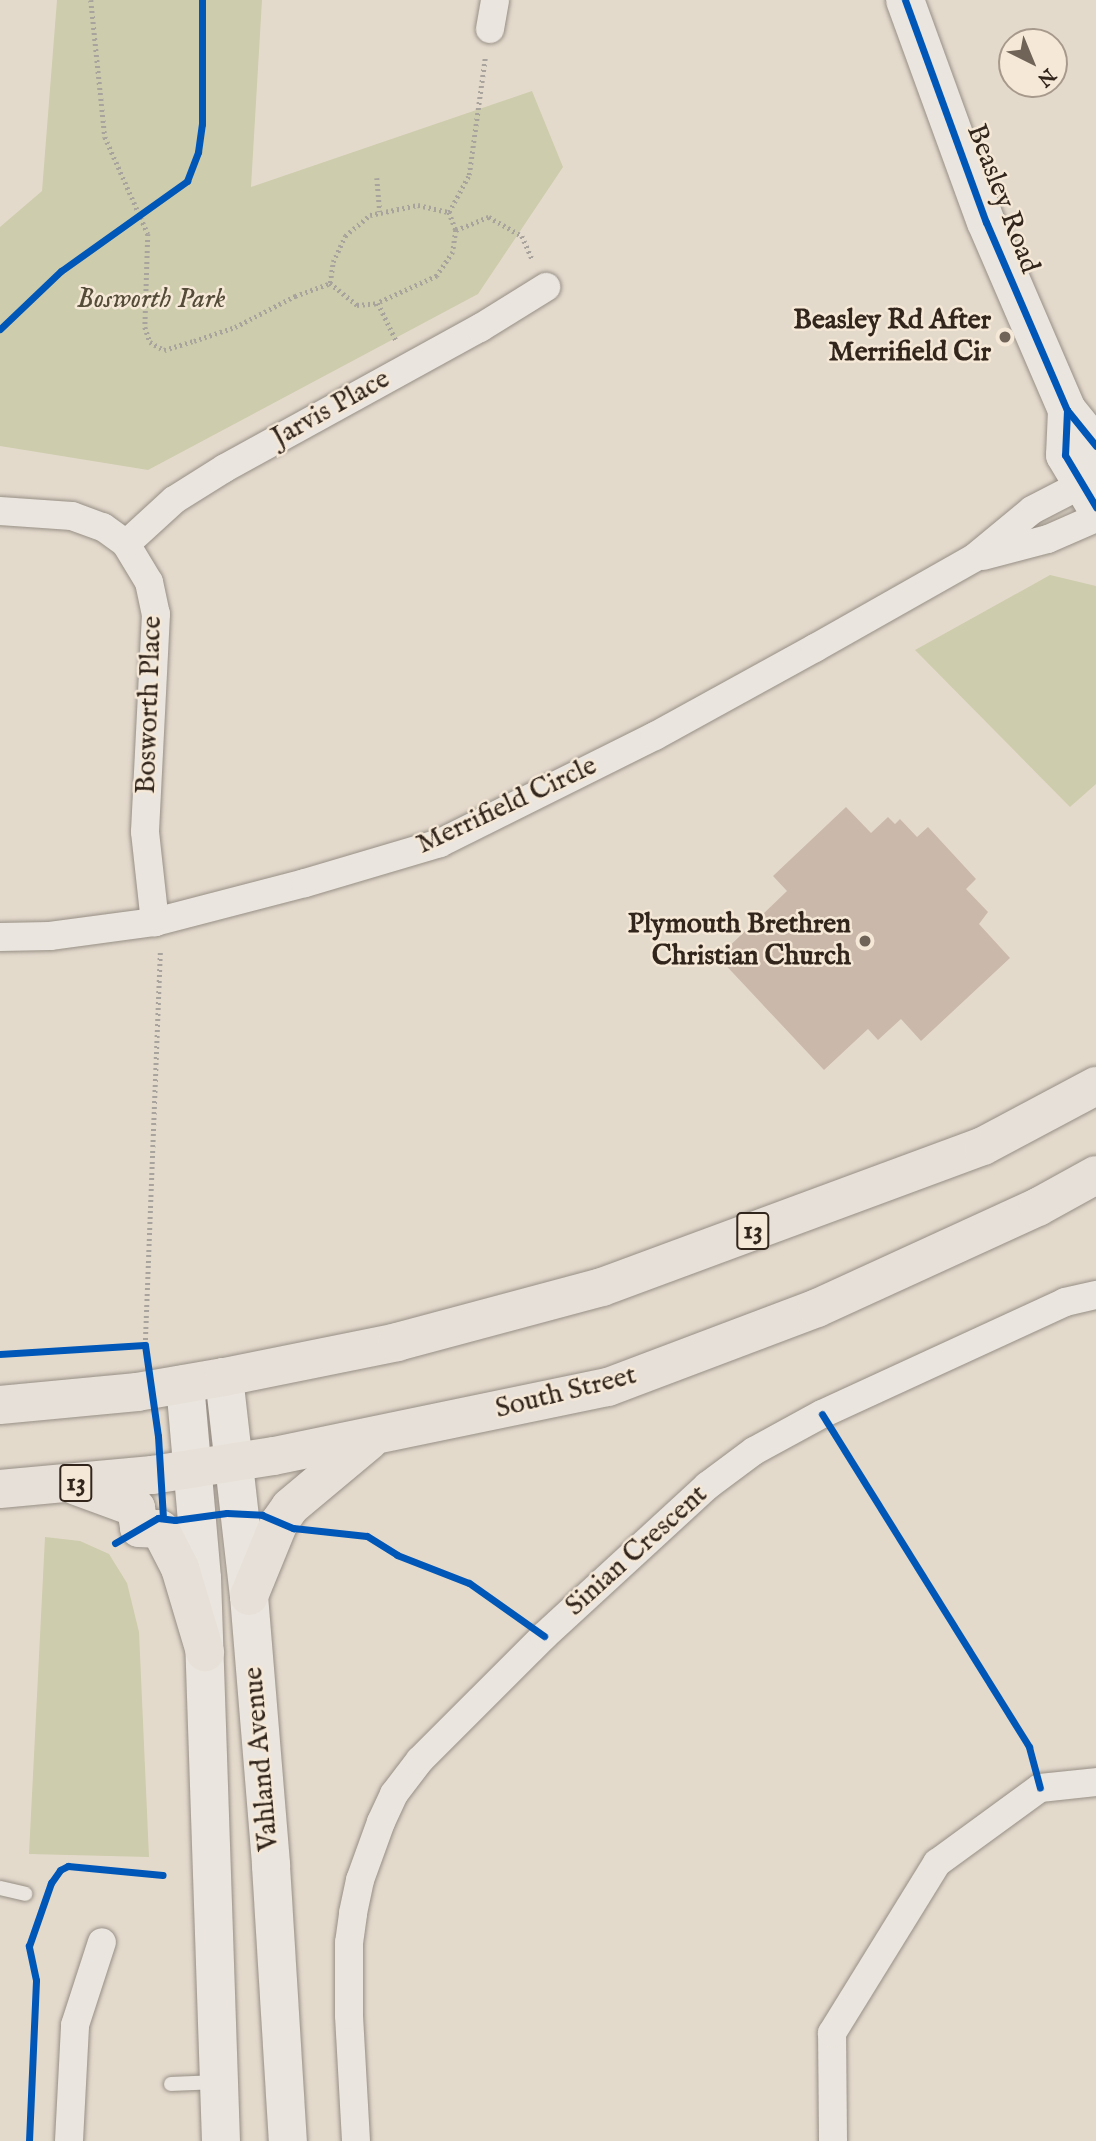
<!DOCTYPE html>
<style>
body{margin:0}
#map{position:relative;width:1096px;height:2141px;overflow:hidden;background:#e4dacc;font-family:"IM FELL English",serif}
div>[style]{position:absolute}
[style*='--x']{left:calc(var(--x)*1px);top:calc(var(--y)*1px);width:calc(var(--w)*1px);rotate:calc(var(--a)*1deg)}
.green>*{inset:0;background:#cdccac}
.building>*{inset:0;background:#cab8ab}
.path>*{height:4.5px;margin-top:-2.25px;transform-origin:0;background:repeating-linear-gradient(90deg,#a8a49d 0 2px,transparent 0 5.5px)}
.roads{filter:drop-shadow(0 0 2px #978f86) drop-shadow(0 0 2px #978f86)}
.service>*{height:14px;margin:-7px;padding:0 7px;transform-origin:7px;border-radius:7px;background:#eae5de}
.minor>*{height:28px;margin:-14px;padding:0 14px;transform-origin:14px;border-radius:14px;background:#eae5de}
.secondary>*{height:38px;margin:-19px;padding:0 19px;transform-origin:19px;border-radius:19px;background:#eae5de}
.trunk>*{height:38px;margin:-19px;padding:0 19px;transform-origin:19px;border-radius:19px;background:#e7e0d8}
.cycleway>*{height:7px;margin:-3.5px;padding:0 3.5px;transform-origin:3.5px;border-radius:3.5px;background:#0057b8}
.dots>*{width:19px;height:19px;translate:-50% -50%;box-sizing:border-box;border:4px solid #f5e8d7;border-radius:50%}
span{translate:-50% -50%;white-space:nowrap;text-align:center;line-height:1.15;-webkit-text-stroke:5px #f5e8d7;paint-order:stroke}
.shield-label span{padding:2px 5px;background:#f5e8d7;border:2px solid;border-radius:5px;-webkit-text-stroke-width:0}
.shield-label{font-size:26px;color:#32251b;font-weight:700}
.street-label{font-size:28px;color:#32251b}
.park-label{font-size:28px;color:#544c38;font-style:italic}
.poi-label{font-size:28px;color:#32251b;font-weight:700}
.right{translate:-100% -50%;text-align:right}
.north{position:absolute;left:998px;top:28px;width:70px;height:70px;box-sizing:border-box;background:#f5e8d7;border:2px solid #a79a8c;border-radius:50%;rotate:137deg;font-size:19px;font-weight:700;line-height:28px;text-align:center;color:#32251b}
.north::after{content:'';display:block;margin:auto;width:24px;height:32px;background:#706459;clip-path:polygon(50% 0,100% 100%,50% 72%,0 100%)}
</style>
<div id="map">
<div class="green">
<div style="clip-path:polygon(57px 0,262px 0,251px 187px,532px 91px,563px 167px,478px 294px,148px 470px,0 446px,0 227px,42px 191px)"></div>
<div style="clip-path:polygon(1050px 575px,1096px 586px,1096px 784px,1070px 807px,915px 650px)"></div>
<div style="clip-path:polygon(45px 1537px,80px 1541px,109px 1554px,127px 1583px,139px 1632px,149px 1857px,29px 1854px)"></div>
</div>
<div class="building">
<div style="clip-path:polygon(846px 807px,871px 833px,888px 817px,895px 824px,900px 819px,917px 837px,928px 827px,976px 879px,966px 889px,988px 912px,979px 924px,1010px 958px,921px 1041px,901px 1019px,878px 1040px,868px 1029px,824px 1070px,718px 957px,787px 891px,773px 876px)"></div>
</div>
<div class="path">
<div style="--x:91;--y:0;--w:138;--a:84.2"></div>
<div style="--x:105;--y:137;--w:106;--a:66.1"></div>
<div style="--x:148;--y:234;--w:93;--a:91.8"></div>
<div style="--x:145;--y:327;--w:16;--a:72"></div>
<div style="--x:150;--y:342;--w:16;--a:30"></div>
<div style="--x:164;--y:350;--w:31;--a:-17"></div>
<div style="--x:194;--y:341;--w:43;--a:-18.9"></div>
<div style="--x:235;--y:327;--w:68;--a:-27.3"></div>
<div style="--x:295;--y:296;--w:37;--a:-20"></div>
<div style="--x:330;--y:283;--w:35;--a:39"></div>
<div style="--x:357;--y:305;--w:21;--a:-5"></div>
<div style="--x:378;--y:303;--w:41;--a:64.1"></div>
<div style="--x:377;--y:178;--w:34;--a:85"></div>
<div style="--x:449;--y:212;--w:42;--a:-61.6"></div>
<div style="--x:469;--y:175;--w:118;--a:-82.2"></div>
<div style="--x:456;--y:230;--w:35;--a:-22"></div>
<div style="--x:489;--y:217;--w:38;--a:30"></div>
<div style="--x:522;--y:236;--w:27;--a:66"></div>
<div style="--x:330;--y:283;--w:21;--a:-82"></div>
<div style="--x:333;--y:262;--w:29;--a:-65"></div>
<div style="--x:345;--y:236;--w:33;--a:-40"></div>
<div style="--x:370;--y:215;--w:49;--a:-11.8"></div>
<div style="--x:418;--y:205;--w:32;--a:13"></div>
<div style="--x:449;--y:212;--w:19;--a:69"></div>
<div style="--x:456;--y:230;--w:22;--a:98"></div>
<div style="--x:453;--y:252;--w:29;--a:124"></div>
<div style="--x:437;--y:276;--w:65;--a:155.4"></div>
<div style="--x:145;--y:1345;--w:395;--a:-87.8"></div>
</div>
<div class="roads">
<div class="service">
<div style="--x:0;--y:1888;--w:26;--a:13"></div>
<div style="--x:171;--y:2084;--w:46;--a:-2.5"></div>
</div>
<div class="minor">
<div style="--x:490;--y:29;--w:29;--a:-80"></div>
<div style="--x:0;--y:511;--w:72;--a:4"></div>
<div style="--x:72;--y:516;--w:33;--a:20"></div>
<div style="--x:103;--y:527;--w:29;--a:36"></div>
<div style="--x:126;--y:544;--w:44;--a:58.8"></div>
<div style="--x:149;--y:582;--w:33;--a:78"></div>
<div style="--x:156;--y:614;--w:218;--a:92.9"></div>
<div style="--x:145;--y:832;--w:91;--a:83.7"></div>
<div style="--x:126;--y:544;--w:65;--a:-42.5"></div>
<div style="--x:174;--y:500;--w:60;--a:-32.1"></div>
<div style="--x:225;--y:468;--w:291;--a:-28.8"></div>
<div style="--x:480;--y:328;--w:78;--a:-31.8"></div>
<div style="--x:983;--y:556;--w:67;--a:-14.7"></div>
<div style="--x:1048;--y:539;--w:52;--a:-23.6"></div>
<div style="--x:0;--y:937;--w:50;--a:-1.1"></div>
<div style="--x:50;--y:936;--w:106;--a:-7.6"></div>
<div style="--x:155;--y:922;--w:155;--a:-14.6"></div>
<div style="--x:305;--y:883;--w:141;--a:-16.5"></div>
<div style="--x:440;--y:843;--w:240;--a:-26.5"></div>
<div style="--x:655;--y:736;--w:183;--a:-28.8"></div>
<div style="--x:815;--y:648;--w:183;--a:-29.5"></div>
<div style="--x:974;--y:558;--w:75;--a:-39.6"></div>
<div style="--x:1032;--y:510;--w:72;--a:-27.3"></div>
<div style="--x:69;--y:2141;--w:116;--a:-87"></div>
<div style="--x:75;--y:2025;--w:87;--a:-72"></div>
<div style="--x:356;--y:2141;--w:126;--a:-93.2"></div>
<div style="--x:349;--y:2015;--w:72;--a:-90"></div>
<div style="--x:349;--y:1943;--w:30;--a:-82"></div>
<div style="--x:353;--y:1913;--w:34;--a:-78"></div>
<div style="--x:360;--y:1880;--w:62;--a:-70.1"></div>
<div style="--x:381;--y:1822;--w:31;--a:-65"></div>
<div style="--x:394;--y:1794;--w:43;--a:-52.6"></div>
<div style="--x:420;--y:1760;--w:175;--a:-45"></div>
<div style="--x:544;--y:1636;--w:222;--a:-42.6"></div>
<div style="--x:707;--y:1486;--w:59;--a:-36.7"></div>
<div style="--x:754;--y:1451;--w:77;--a:-28.6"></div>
<div style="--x:822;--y:1414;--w:268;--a:-24.7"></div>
<div style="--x:1065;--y:1302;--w:32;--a:-13"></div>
<div style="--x:833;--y:2141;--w:108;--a:-90.5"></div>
<div style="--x:832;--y:2033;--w:200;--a:-58.3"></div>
<div style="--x:937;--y:1863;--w:127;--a:-36.1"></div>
<div style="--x:1040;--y:1788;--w:56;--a:-6.1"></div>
</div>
<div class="secondary">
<div style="--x:905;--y:0;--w:236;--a:70"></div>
<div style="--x:986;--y:222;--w:205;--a:66.7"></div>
<div style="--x:1067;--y:410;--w:46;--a:51.1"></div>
<div style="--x:1067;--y:410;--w:45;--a:92.5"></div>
<div style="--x:1065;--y:455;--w:61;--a:59.2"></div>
<div style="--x:224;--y:1377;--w:220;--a:83.5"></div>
<div style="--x:249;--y:1596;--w:271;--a:85.3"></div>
<div style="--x:271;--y:1866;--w:276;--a:86.5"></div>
<div style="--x:185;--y:1384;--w:195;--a:85"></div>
<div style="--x:202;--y:1578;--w:563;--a:88.07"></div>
</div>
<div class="trunk">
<div style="--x:0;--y:1405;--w:138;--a:-5.4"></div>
<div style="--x:137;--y:1392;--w:88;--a:-9.8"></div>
<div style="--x:224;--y:1377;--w:177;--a:-11.4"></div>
<div style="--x:397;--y:1342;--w:212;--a:-15"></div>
<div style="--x:602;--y:1287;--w:406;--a:-20.3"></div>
<div style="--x:983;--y:1146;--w:128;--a:-28"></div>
<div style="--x:76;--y:1486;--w:64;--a:20.1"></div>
<div style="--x:136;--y:1508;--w:20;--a:81"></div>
<div style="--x:139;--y:1528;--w:21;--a:3"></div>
<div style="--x:160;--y:1529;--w:44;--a:62.9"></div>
<div style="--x:180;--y:1568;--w:88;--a:73.4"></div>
<div style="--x:0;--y:1489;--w:153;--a:-5.3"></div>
<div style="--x:152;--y:1475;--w:123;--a:-8.9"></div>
<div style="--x:274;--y:1456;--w:341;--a:-11.7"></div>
<div style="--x:608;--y:1387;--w:223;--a:-20.7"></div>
<div style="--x:817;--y:1308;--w:243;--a:-24.6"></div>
<div style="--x:1038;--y:1207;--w:66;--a:-28.9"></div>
<div style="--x:249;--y:1596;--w:79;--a:-67.7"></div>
<div style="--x:279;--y:1523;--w:19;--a:-55"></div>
<div style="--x:290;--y:1507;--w:103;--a:-39.9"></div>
</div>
</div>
<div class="cycleway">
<div style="--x:905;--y:0;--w:236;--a:70"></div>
<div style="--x:986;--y:222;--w:205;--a:66.7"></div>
<div style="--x:1067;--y:410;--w:46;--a:51.1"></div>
<div style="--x:0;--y:329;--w:84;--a:-43.6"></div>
<div style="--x:61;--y:271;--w:155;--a:-35.5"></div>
<div style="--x:187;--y:181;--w:31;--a:-69"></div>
<div style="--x:198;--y:152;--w:28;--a:-82"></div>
<div style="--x:202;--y:124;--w:124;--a:-90"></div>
<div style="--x:1067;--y:410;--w:45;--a:92.5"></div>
<div style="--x:1065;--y:455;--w:61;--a:59.2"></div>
<div style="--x:0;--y:1354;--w:145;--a:-3.6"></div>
<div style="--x:145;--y:1345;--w:92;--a:81.9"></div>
<div style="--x:158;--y:1436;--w:81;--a:86.5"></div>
<div style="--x:822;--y:1414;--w:392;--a:58.1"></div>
<div style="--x:1029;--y:1747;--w:42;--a:75"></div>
<div style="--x:115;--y:1543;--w:50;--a:-30.2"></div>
<div style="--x:158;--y:1518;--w:17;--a:7"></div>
<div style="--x:175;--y:1520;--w:52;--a:-7.7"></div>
<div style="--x:227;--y:1513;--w:35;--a:3"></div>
<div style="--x:262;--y:1515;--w:34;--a:23"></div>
<div style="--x:293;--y:1528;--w:74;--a:6.2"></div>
<div style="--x:367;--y:1536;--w:36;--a:32"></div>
<div style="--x:397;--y:1555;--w:77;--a:21.3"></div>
<div style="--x:469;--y:1583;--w:92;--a:35.2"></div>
<div style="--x:29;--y:2141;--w:161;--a:-87.5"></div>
<div style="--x:36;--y:1980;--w:35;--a:-102"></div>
<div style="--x:29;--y:1946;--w:67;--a:-70.8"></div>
<div style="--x:51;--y:1883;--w:16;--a:-55"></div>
<div style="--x:60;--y:1870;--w:9;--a:-27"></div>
<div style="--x:68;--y:1866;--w:95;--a:5.4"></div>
</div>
<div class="dots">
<div style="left:1005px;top:337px;background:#706459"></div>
<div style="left:865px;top:941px;background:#706459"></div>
</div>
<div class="shield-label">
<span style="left:753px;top:1231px">13</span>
<span style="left:76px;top:1483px">13</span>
</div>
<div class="street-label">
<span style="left:1002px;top:199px;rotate:69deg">Beasley Road</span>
<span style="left:331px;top:409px;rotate:-29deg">Jarvis Place</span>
<span style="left:150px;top:705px;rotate:-88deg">Bosworth Place</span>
<span style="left:507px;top:806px;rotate:-25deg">Merrifield Circle</span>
<span style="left:566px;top:1393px;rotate:-14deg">South Street</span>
<span style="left:637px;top:1551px;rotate:-42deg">Sinian Crescent</span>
<span style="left:262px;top:1759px;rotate:-95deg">Vahland Avenue</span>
</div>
<div class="park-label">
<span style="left:151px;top:300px">Bosworth Park</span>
</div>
<div class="poi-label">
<span class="right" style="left:991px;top:337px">Beasley Rd After<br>Merrifield Cir</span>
<span class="right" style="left:851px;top:941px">Plymouth Brethren<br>Christian Church</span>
</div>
<div class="north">N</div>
</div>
